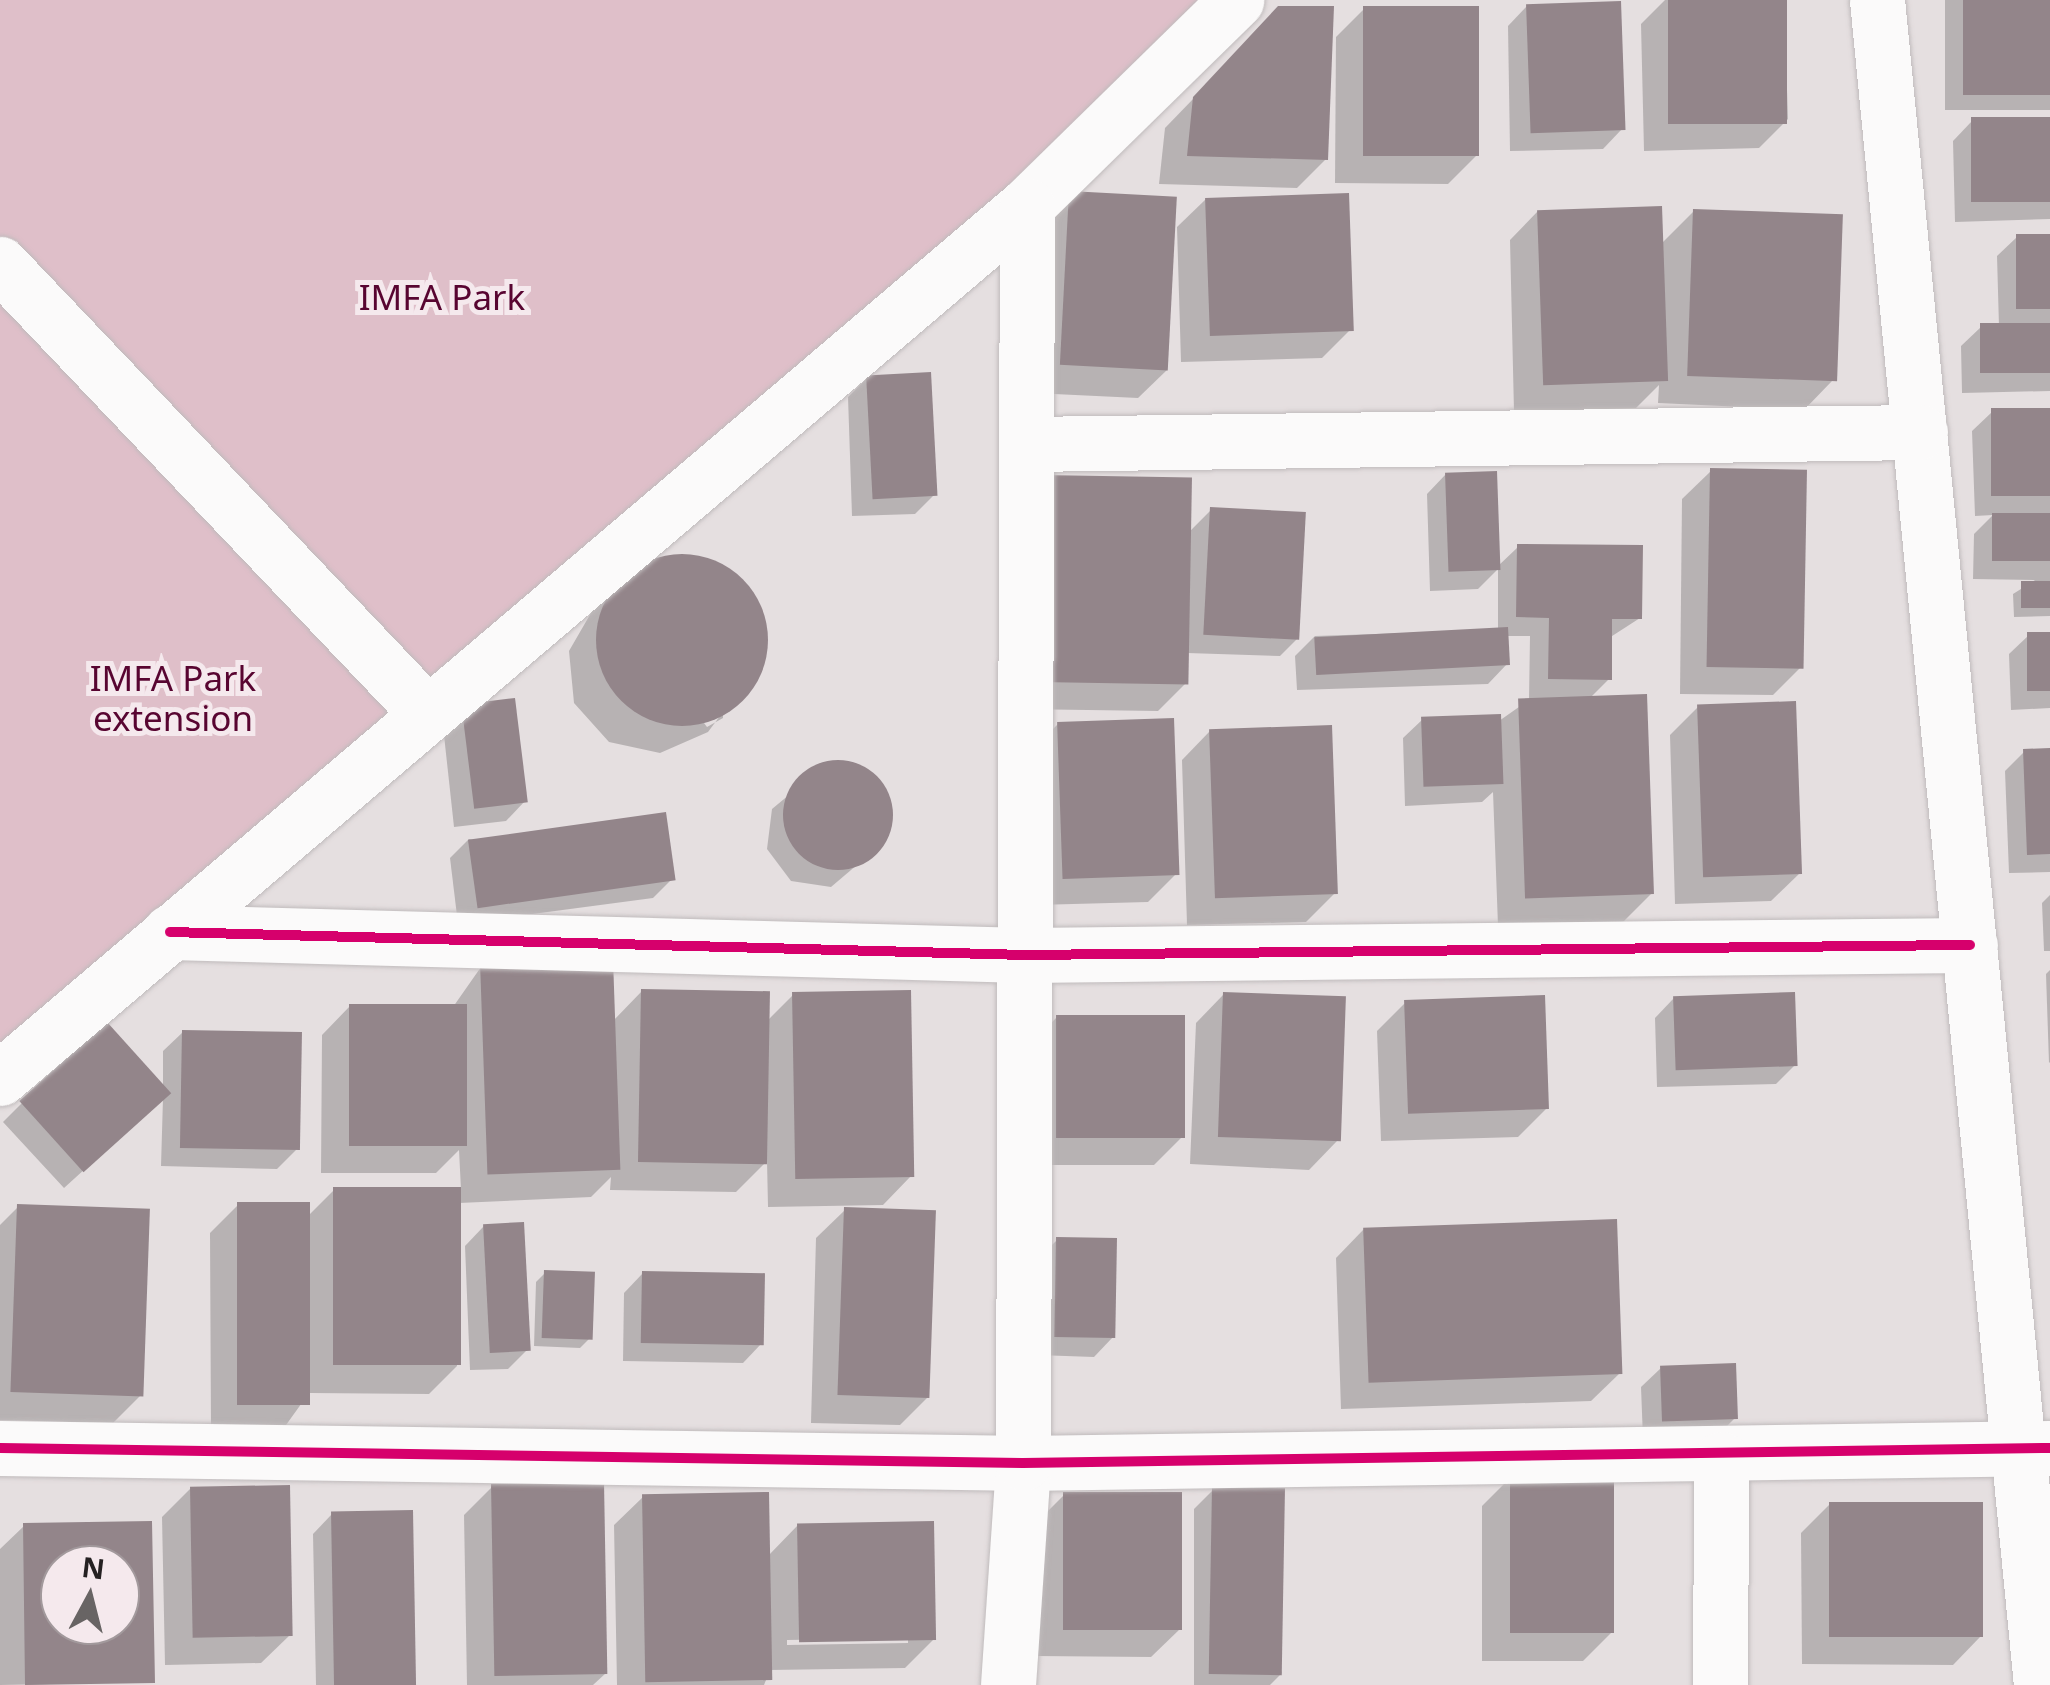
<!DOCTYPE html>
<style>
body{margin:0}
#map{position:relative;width:2050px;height:1685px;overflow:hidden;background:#e5dfe0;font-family:"Noto Sans",sans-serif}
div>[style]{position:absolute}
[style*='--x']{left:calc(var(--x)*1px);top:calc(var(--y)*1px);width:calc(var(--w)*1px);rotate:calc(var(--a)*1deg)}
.green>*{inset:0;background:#dfbfc9}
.shadow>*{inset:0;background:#0003;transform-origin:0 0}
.building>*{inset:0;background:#93858a;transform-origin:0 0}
.round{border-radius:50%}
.roads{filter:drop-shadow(0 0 2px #c0bbbc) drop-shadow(0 0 2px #c0bbbc)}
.minor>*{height:55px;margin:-27.5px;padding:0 27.5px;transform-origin:27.5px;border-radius:27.5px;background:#fbfafa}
.cycleway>*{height:10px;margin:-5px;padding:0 5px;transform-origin:5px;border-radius:5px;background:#d6006c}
span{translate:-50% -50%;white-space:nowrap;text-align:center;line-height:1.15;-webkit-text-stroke:10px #f5e9ed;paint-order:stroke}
.park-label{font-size:35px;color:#580531}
.north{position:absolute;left:40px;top:1545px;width:100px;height:100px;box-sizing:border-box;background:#f5e9ed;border:2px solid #a2999c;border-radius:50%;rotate:7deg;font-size:28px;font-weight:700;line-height:40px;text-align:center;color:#252122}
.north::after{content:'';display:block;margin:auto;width:35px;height:45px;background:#686464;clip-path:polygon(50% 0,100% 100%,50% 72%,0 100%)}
</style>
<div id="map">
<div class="green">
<div style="clip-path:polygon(0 0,1227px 0,0 1078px)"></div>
</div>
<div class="shadow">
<div style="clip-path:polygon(1665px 0,1784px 0,1788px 119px,1759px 148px,1644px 151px,1641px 24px)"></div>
<div style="left:2050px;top:0;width:110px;height:105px;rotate:90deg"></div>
<div style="clip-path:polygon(1527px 6px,1622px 129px,1603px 149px,1510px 151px,1508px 26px)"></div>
<div style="clip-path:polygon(1364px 9px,1476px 156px,1448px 184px,1335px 183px,1336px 37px)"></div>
<div style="clip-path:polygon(1256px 34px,1326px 159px,1297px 188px,1159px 184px,1165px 128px)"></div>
<div style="clip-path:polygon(2050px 120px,2050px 219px,1955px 222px,1953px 141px,1972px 121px)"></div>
<div style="clip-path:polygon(1070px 193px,1167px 370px,1138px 398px,1033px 393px,1041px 222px)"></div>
<div style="clip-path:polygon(1206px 199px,1350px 330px,1322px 358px,1181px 362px,1177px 227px)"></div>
<div style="clip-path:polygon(1538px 211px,1660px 245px,1694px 211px,1832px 381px,1804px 410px,1658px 403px,1659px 385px,1636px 408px,1514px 412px,1510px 240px)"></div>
<div style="clip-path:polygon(2050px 236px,2050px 391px,1962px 393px,1961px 346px,1981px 327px,1999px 327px,1997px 256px,2017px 237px)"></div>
<div style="clip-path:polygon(867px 378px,934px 495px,915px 514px,852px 516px,848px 397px)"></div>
<div style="clip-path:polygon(2050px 410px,2050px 616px,2014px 617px,2013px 594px,2035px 580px,1973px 579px,1974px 534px,1993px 515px,1975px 516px,1972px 431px,1992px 412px)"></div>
<div style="clip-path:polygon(1711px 471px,1802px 666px,1773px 695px,1680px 694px,1682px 499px)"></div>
<div style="clip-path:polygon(1446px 474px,1497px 567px,1518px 547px,1640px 618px,1609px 638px,1609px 679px,1590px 698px,1652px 893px,1623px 922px,1498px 926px,1493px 792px,1482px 802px,1405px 806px,1403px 738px,1423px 719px,1499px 721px,1529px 700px,1530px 636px,1506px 636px,1507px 664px,1488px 684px,1297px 690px,1295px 656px,1315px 636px,1498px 630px,1498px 569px,1478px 589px,1430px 591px,1427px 494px)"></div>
<div style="clip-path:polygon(1211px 510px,1299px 637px,1280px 656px,1187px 653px,1186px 683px,1158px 711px,1013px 709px)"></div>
<div style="clip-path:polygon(evenodd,672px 556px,724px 567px,758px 606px,764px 657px,708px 732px,660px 753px,609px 742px,574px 703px,569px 651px,595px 606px,648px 563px,672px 556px,723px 712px,723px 718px,707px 727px,704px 723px,723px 712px)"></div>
<div style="clip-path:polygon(2050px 634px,2050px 708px,2011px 710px,2009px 654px,2029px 635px)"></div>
<div style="clip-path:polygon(513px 700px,525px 801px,506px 821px,454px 827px,443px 726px)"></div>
<div style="clip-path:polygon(1698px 707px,1800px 873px,1771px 901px,1675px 904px,1670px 735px)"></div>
<div style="clip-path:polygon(1058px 724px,1176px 874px,1148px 902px,1036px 905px,1030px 752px)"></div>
<div style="clip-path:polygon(1210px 731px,1335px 893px,1306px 922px,1187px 925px,1182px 760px)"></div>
<div style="clip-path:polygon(2050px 751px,2050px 872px,2009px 873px,2005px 771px,2024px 752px)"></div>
<div style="clip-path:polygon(825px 765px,864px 769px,889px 802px,884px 842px,831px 887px,791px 881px,767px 849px,772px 809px)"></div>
<div style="clip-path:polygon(469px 839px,672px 879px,653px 898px,458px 924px,450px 858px)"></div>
<div style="clip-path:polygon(2050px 895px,2050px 951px,2044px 951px,2042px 903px)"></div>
<div style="clip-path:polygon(481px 967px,613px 1021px,642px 991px,767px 1021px,793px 995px,911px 1176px,883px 1205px,768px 1207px,767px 1161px,736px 1192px,610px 1190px,611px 1177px,591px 1197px,459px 1203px,457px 1366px,429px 1394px,309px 1393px,281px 1432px,211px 1432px,210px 1233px,238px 1205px,307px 1217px,334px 1190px,461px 1190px,459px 1150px,436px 1173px,321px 1173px,322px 1035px,350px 1006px,453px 1007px)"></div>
<div style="clip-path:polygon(2050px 970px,2050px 1062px,2049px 1063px,2046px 974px)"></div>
<div style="clip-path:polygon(1224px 994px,1337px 1141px,1309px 1170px,1190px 1164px,1196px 1023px)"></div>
<div style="clip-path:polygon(1674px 998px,1795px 1065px,1776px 1084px,1657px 1087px,1655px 1018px)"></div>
<div style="clip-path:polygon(1406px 1002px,1547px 1108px,1518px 1137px,1381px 1141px,1377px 1031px)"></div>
<div style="clip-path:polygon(1057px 1017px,1182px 1137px,1154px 1165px,1030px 1165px,1029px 1046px)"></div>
<div style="clip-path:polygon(183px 1032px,296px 1150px,277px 1169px,161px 1166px,163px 1098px,64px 1188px,3px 1122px,22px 1103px,163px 1087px,163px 1051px)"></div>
<div style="clip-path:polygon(18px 1207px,141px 1395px,113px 1423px,0 1420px,0 1225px)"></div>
<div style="clip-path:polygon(845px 1210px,929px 1396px,900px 1425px,811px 1423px,816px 1238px)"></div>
<div style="clip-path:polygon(484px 1226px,527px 1350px,508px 1369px,470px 1370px,465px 1246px)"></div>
<div style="clip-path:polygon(1364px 1229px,1620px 1373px,1591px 1401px,1341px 1409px,1336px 1258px)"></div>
<div style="clip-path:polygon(1057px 1240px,1113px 1337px,1094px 1357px,1037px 1355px,1038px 1259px)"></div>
<div style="clip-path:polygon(545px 1273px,590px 1338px,580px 1348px,534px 1346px,536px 1282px)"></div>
<div style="clip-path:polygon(643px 1273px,762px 1343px,743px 1363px,623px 1361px,624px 1293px)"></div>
<div style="clip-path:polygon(1661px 1368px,1735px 1418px,1716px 1437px,1643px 1439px,1641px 1387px)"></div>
<div style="clip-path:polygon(1511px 1477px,1612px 1632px,1583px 1661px,1482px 1661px,1482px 1506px)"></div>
<div style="clip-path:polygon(492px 1487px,606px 1673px,593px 1685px,467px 1685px,464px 1515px)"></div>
<div style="clip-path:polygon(191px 1488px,290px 1635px,261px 1663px,165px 1665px,162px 1517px)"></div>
<div style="clip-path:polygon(1213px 1490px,1282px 1673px,1270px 1685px,1194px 1685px,1194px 1509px)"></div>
<div style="clip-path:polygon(1064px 1495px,1180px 1629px,1151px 1657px,1034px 1656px,1035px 1524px)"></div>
<div style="clip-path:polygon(evenodd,643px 1497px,768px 1556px,798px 1525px,934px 1639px,905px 1668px,770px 1670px,764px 1685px,617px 1685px,614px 1525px,643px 1497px,908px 1638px,908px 1643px,787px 1645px,787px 1640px,908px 1638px)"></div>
<div style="clip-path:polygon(1830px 1504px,1981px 1636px,1953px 1665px,1802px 1664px,1801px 1533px)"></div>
<div style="clip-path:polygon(332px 1514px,413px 1685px,316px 1685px,313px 1534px)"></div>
<div style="clip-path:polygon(evenodd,149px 1524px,152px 1682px,0 1685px,0 1549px,24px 1526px,149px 1524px,60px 1565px,120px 1565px,120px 1625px,60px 1625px,60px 1565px)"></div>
</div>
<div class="building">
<div style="left:1668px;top:0;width:119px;height:124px"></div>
<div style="left:1963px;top:0;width:87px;height:95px"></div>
<div style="left:1621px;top:1px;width:129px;height:95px;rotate:88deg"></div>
<div style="clip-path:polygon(1278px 6px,1334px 6px,1328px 160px,1187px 156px,1193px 97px)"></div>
<div style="left:1363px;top:6px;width:116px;height:150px"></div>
<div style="left:2050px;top:117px;width:85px;height:79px;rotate:90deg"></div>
<div style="left:1069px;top:191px;width:108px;height:174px;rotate:3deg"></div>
<div style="left:1349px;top:193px;width:138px;height:144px;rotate:88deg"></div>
<div style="left:1662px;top:206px;width:175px;height:125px;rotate:88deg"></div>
<div style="left:1693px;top:209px;width:150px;height:167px;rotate:2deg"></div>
<div style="left:2016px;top:234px;width:34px;height:75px"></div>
<div style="left:2050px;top:323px;width:50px;height:70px;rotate:90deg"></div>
<div style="left:931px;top:372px;width:124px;height:65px;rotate:87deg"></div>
<div style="left:2050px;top:408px;width:88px;height:59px;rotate:90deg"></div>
<div style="left:1710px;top:468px;width:97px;height:199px;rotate:1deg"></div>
<div style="left:1497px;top:471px;width:99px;height:52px;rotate:88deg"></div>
<div style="left:1043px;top:475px;width:149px;height:207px;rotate:1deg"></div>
<div style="left:1210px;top:507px;width:96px;height:128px;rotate:3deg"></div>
<div style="left:1992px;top:513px;width:58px;height:48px"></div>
<div style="clip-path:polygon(1517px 544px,1643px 545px,1642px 619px,1612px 619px,1612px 680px,1548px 679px,1549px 618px,1516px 617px)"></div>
<div class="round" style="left:596px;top:554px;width:172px;height:172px"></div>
<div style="left:2050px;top:581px;width:27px;height:29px;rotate:90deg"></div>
<div style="left:1508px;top:627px;width:38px;height:194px;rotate:87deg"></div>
<div style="left:2027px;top:632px;width:23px;height:59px"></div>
<div style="left:1647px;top:694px;width:200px;height:129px;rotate:88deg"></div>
<div style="left:515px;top:698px;width:105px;height:54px;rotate:83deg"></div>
<div style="left:1796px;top:701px;width:173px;height:99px;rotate:88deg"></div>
<div style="left:1501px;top:714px;width:70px;height:80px;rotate:88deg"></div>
<div style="left:1174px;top:718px;width:157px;height:117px;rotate:88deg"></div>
<div style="left:1332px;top:725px;width:169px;height:123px;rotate:88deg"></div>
<div style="clip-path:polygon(2050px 748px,2050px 854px,2027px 855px,2023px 749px)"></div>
<div class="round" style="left:783px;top:760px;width:110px;height:110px"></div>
<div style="left:666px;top:812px;width:69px;height:200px;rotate:82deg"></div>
<div style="left:613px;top:959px;width:211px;height:133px;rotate:88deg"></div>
<div style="left:641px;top:989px;width:129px;height:173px;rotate:1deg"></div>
<div style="left:911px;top:990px;width:187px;height:119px;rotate:89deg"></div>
<div style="left:1223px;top:992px;width:123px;height:145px;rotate:2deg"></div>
<div style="left:1795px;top:992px;width:74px;height:122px;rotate:88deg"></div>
<div style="left:1545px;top:995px;width:114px;height:141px;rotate:88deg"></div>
<div style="left:349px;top:1004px;width:118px;height:142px"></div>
<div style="left:1056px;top:1015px;width:129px;height:123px"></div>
<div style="left:107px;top:1022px;width:96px;height:118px;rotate:48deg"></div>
<div style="left:182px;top:1030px;width:120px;height:118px;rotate:1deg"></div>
<div style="left:333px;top:1187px;width:128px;height:178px"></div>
<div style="left:237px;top:1202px;width:73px;height:203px"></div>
<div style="left:17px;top:1204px;width:133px;height:188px;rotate:2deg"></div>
<div style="left:844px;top:1207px;width:92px;height:188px;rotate:2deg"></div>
<div style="left:1617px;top:1219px;width:155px;height:254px;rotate:88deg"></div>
<div style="left:524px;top:1222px;width:129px;height:41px;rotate:87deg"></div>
<div style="left:1056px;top:1237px;width:61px;height:100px;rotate:1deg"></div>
<div style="left:544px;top:1270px;width:51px;height:68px;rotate:2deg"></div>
<div style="left:642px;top:1271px;width:123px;height:72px;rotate:1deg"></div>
<div style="left:1736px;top:1363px;width:56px;height:76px;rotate:88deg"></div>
<div style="left:1614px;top:1474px;width:159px;height:104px;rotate:90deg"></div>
<div style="left:604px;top:1482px;width:192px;height:113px;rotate:89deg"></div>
<div style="left:290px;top:1485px;width:151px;height:100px;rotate:89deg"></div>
<div style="left:1212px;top:1487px;width:73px;height:187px;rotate:1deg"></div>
<div style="left:769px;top:1492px;width:188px;height:127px;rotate:89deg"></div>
<div style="left:1182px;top:1492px;width:138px;height:119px;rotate:90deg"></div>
<div style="left:1829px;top:1502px;width:154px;height:135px"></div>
<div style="left:413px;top:1510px;width:175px;height:82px;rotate:89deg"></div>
<div style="clip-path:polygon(evenodd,152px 1521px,155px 1683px,25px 1685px,23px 1523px,152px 1521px,60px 1565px,120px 1565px,120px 1625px,60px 1625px,60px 1565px)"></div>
<div style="left:934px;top:1521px;width:119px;height:137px;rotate:89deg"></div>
</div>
<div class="roads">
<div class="minor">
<div style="--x:1877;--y:0;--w:1693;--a:84.44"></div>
<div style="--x:0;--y:264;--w:617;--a:46.45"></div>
<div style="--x:1026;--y:444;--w:894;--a:-0.77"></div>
<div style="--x:170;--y:932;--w:855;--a:1.54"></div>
<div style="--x:1025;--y:955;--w:945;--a:-0.61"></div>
<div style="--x:0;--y:1078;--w:1348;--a:-40.37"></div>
<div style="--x:1027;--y:205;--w:293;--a:-44.4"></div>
<div style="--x:0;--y:1448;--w:1023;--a:0.84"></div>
<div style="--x:1023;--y:1463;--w:1027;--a:-0.84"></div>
<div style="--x:1008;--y:1685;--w:223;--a:-86.1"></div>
<div style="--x:1023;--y:1463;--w:1258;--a:-89.82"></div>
<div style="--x:1720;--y:1685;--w:226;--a:-89.7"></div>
</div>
</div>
<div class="cycleway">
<div style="--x:170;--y:932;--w:855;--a:1.54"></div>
<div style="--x:1025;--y:955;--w:945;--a:-0.61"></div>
<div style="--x:0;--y:1448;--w:1023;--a:0.84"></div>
<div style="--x:1023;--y:1463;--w:1027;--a:-0.84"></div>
</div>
<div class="park-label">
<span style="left:442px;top:297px">IMFA Park</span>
<span style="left:173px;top:698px">IMFA Park<br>extension</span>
</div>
<div class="north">N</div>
</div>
